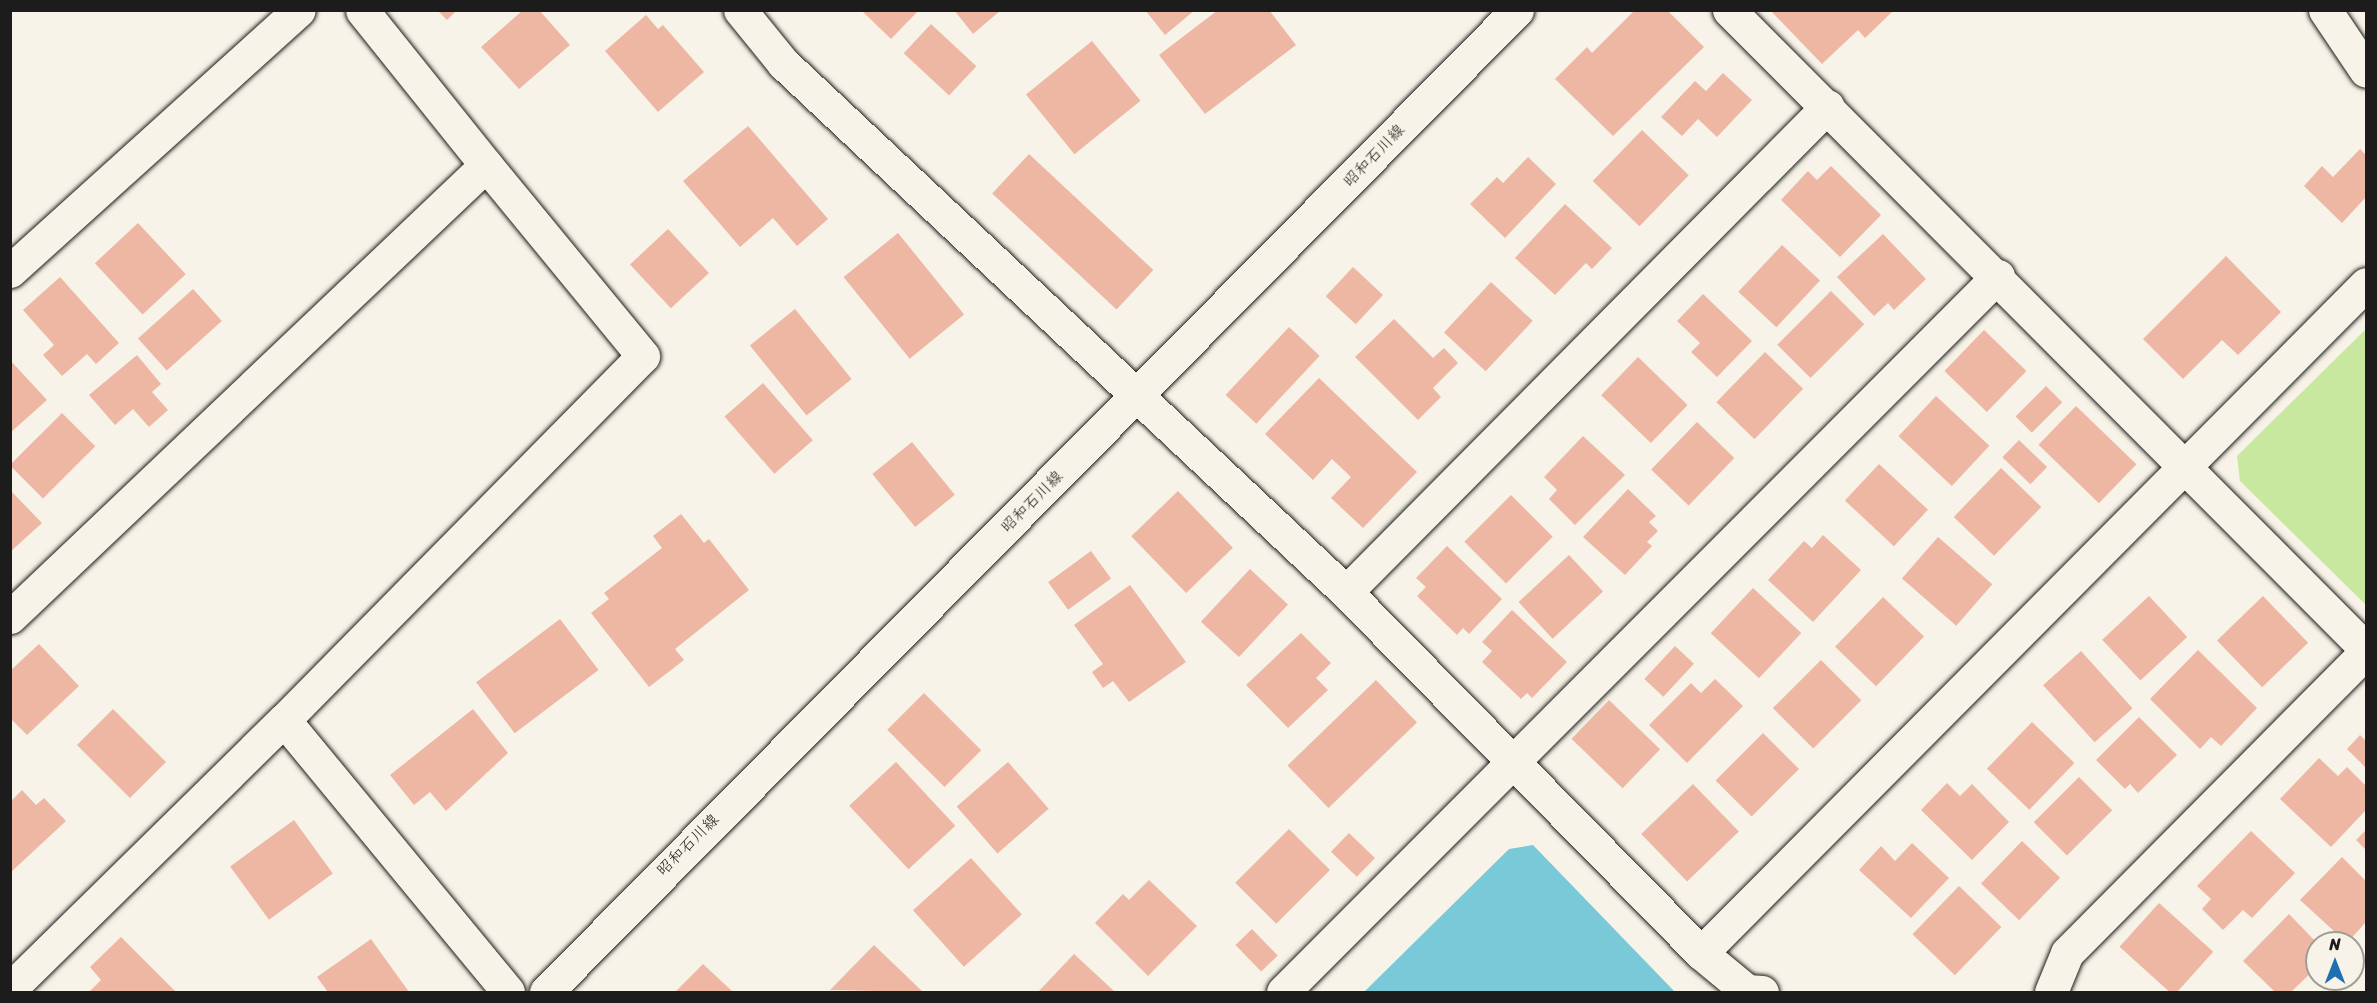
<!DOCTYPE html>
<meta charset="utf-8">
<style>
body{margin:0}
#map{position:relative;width:2377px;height:1003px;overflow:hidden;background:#f7f3e8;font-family:Sriracha,"Klee One",sans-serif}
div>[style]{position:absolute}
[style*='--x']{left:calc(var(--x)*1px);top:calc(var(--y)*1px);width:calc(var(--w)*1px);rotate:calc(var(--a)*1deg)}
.green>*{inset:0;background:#c8e79f}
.water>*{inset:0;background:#7ac9d8}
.building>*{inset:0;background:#eeb7a3;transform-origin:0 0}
.roads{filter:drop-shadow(0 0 2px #1c1c1c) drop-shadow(0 0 2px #1c1c1c)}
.minor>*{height:33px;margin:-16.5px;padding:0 16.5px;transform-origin:16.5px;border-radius:16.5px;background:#f7f3e8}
.tertiary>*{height:33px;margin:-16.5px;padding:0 16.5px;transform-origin:16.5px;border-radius:16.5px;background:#f7f3e8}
span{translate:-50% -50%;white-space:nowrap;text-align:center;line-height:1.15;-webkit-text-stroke:4.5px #f7f3e8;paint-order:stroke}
.street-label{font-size:16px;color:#1c1c1c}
.frame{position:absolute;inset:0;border:12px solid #1c1c1c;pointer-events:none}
.north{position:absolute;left:2305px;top:931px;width:60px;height:60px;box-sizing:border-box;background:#f7f3e8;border:2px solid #9f9d96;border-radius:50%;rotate:0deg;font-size:16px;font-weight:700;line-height:24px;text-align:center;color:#1c1c1c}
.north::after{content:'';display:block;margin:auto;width:21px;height:27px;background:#1f6fb2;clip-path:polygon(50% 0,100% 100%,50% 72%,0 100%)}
</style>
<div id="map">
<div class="green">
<div style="clip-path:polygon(2366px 329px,2366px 605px,2240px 481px,2237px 456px)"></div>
</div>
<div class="water">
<div style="clip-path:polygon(1533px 845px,1675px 992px,1364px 992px,1509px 849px)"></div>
</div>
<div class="building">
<div style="clip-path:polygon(437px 10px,457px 10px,447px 20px)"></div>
<div style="clip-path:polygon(523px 10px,539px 10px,570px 45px,519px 89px,481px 47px)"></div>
<div style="clip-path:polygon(861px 10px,919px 10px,891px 39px)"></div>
<div style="clip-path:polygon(954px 10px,1001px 10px,973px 34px)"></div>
<div style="clip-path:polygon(1145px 10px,1195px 10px,1165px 35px)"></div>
<div style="clip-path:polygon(1218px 10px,1269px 10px,1296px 45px,1205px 114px,1159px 55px)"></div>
<div style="clip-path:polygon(1635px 10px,1667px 10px,1704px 47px,1613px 136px,1555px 79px,1587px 47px,1592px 53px)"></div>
<div style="clip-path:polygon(1770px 10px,1894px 10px,1865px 38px,1858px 30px,1822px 64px)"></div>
<div style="clip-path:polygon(646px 15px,658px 29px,663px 25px,704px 72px,658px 112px,605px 51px)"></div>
<div style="left:931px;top:24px;width:62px;height:40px;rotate:43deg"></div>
<div style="left:1092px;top:41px;width:77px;height:85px;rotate:51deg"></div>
<div style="clip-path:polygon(1723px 73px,1752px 100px,1717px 137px,1698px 119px,1682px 136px,1661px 117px,1695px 81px,1706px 91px)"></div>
<div style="clip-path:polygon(748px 126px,828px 219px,797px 246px,773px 218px,740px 247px,683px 181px)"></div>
<div style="left:1642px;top:130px;width:65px;height:71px;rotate:44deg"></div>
<div style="clip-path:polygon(2360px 149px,2366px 155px,2366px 197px,2342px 223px,2304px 186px,2322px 166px,2333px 177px)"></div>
<div style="left:1029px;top:154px;width:170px;height:54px;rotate:43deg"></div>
<div style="clip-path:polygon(1528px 157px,1556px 184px,1505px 238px,1470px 204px,1497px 177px,1503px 183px)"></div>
<div style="clip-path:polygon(1831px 166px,1881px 215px,1840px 257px,1781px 200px,1808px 171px,1817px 180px)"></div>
<div style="clip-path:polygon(1565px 204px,1612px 248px,1592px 269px,1586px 263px,1555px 295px,1515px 258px)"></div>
<div style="left:138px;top:223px;width:70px;height:59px;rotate:47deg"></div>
<div style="left:668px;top:229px;width:60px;height:52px;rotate:47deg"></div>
<div style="left:898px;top:233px;width:105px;height:70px;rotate:51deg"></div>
<div style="clip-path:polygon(1883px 234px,1926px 279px,1894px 310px,1888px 303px,1874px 316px,1837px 277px)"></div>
<div style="left:1782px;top:245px;width:52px;height:64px;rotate:43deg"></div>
<div style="clip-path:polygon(2226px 256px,2281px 312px,2238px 355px,2222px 340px,2183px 379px,2143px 339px)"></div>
<div style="left:1353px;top:267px;width:41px;height:40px;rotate:43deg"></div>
<div style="clip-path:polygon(60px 277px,119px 343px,96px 364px,87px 354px,62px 376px,43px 355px,54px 345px,23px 310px)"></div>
<div style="left:1491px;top:282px;width:57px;height:69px;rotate:43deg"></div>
<div style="left:193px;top:289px;width:43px;height:74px;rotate:48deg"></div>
<div style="left:1831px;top:291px;width:47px;height:76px;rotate:45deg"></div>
<div style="clip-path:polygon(1703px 294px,1752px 341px,1717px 377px,1691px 352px,1700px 343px,1677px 321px)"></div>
<div style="left:795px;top:309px;width:90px;height:58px;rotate:51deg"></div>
<div style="clip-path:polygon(1394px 319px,1433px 358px,1444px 348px,1458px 363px,1433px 388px,1441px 397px,1418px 420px,1355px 357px)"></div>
<div style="left:1289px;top:327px;width:42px;height:93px;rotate:43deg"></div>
<div style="left:1984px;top:330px;width:59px;height:57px;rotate:44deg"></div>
<div style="left:1765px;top:352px;width:53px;height:70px;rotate:44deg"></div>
<div style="clip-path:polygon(137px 355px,161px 384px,152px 392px,168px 410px,149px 427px,133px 409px,115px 425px,89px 395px)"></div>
<div style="left:1638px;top:357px;width:69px;height:53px;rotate:44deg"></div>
<div style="clip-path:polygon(10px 360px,47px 400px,10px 433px)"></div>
<div style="clip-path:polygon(1319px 378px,1417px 472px,1363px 528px,1331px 498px,1351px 477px,1332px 459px,1313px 480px,1265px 434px)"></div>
<div style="left:763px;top:383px;width:76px;height:51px;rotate:49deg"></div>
<div style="left:2046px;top:386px;width:23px;height:43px;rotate:45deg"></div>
<div style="left:1936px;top:396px;width:73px;height:55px;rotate:43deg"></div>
<div style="left:2076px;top:406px;width:84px;height:54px;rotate:44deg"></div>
<div style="left:62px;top:413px;width:47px;height:74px;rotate:45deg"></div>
<div style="left:1697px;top:422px;width:52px;height:66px;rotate:44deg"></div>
<div style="clip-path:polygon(1583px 436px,1625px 475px,1575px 525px,1549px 499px,1557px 490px,1544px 477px)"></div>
<div style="left:2019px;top:440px;width:39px;height:24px;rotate:44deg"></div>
<div style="left:912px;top:442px;width:68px;height:51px;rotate:51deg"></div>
<div style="left:1879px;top:464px;width:67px;height:50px;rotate:43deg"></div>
<div style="left:2001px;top:468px;width:56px;height:68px;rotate:44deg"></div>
<div style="clip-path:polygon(1628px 489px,1656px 516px,1649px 522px,1658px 531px,1647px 542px,1652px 546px,1625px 575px,1583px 537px)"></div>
<div style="clip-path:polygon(10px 490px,42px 523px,10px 552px)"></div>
<div style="left:1178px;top:491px;width:79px;height:65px;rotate:46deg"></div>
<div style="left:1511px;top:495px;width:59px;height:66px;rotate:45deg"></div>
<div style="clip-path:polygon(681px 514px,704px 543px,709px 539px,749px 590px,675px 649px,684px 660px,649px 687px,591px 613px,609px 599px,604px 593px,662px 548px,653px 536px)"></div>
<div style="clip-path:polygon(1823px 535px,1861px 570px,1813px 622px,1768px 580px,1804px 541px,1812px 548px)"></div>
<div style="left:1938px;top:537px;width:72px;height:55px;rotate:41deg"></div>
<div style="clip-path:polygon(1447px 546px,1502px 599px,1469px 634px,1463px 628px,1457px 635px,1417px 596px,1426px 587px,1416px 578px)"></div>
<div style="left:1091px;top:551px;width:34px;height:53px;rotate:54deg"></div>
<div style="left:1569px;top:555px;width:50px;height:69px;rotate:47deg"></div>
<div style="left:1250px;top:569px;width:52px;height:72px;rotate:43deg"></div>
<div style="clip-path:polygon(1130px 585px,1186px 662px,1129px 702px,1113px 681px,1103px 688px,1092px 672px,1103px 664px,1074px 625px)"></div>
<div style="left:1753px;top:588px;width:66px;height:62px;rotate:43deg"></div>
<div style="left:2149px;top:596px;width:56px;height:64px;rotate:47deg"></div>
<div style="left:2263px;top:596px;width:65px;height:64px;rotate:46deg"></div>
<div style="left:1883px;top:597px;width:57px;height:69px;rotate:44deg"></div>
<div style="clip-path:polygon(1512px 610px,1567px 662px,1532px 698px,1527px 693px,1521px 699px,1482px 662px,1492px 651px,1482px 642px)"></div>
<div style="left:560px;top:619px;width:64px;height:105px;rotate:53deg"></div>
<div style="clip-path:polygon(1301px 633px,1331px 663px,1316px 678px,1328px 690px,1288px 728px,1246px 685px)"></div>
<div style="clip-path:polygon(39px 644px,79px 686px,27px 735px,10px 718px,10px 671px)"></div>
<div style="left:1675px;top:646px;width:26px;height:45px;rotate:43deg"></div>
<div style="clip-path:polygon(2198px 650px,2257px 708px,2221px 746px,2211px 737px,2200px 749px,2150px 699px)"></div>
<div style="left:2081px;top:651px;width:77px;height:51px;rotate:48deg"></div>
<div style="left:1821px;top:660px;width:57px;height:68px;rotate:45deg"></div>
<div style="clip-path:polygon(1715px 679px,1743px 706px,1687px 763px,1649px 725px,1691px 683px,1701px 693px)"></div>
<div style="left:1376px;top:680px;width:59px;height:123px;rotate:46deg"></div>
<div style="left:924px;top:693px;width:81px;height:52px;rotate:45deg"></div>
<div style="left:1609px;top:700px;width:71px;height:54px;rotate:44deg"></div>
<div style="left:113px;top:709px;width:75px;height:51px;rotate:45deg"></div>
<div style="clip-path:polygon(473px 709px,508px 753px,446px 811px,430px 792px,414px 805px,390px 775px)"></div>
<div style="clip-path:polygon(2139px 717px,2177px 755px,2138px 793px,2130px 784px,2125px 789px,2096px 760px)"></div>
<div style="left:2032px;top:722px;width:59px;height:65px;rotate:44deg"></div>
<div style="left:1763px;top:733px;width:51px;height:67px;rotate:45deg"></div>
<div style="clip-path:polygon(2360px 735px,2366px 741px,2366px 768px,2347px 749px)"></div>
<div style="clip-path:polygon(2319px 758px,2338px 776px,2347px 767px,2366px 786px,2366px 810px,2331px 847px,2280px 799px)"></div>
<div style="left:896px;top:762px;width:87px;height:64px;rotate:47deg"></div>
<div style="left:1008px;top:762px;width:62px;height:68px;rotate:49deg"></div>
<div style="left:2079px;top:777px;width:47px;height:64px;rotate:45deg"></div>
<div style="clip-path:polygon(1947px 783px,1960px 796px,1972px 784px,2009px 822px,1972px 860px,1921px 810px)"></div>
<div style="left:1693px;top:784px;width:66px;height:72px;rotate:46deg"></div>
<div style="clip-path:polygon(22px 790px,36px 805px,44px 798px,66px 821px,10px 873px,10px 802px)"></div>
<div style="left:294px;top:820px;width:66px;height:79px;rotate:54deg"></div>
<div style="left:1289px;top:829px;width:58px;height:76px;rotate:45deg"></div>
<div style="clip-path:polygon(2366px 830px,2366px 850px,2356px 840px)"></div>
<div style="clip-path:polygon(2251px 831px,2295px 873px,2252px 918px,2243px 910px,2223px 930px,2202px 909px,2211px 899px,2197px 886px)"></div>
<div style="left:1349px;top:833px;width:36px;height:26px;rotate:44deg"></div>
<div style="left:2022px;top:841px;width:53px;height:59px;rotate:44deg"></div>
<div style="clip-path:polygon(1912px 843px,1949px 878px,1911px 918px,1859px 870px,1881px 846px,1895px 861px)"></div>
<div style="clip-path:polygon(2342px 857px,2366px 881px,2366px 922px,2347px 943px,2300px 900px)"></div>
<div style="left:971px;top:858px;width:76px;height:78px;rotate:48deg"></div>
<div style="clip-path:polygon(1149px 880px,1197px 926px,1148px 976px,1095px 923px,1123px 894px,1129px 900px)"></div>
<div style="left:1959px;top:886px;width:59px;height:67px;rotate:44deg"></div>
<div style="left:2159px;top:903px;width:73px;height:59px;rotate:42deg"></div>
<div style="clip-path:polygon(2289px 914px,2317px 943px,2317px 967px,2291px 992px,2275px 992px,2243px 961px)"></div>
<div style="left:1252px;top:929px;width:37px;height:23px;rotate:46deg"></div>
<div style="clip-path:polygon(121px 937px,176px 992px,89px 992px,101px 980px,90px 967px)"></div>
<div style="clip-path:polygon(371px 939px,409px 992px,328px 992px,317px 977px)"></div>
<div style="clip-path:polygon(874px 945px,923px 992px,830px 990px)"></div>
<div style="clip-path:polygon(1074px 954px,1115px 992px,1038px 992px)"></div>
<div style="clip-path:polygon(703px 964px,733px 992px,675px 992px)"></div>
</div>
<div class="roads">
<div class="minor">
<div style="--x:740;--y:10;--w:68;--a:50.9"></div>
<div style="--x:783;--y:63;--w:773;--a:43.22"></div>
<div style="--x:1346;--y:592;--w:506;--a:45.48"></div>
<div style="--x:1701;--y:953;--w:60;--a:39.6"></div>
<div style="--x:1747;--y:991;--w:15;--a:4"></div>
<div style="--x:1729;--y:10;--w:902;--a:45.09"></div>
<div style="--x:2325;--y:10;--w:73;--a:56.1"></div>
<div style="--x:1346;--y:592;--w:684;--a:-45.24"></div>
<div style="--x:10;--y:617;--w:656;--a:-43.52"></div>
<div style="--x:486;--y:165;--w:198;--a:-128.7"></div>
<div style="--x:284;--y:720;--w:511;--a:-45.4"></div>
<div style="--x:643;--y:356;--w:247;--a:-129.4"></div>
<div style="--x:1701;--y:953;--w:943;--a:-45.17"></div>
<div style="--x:10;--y:989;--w:384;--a:-44.5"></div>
<div style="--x:284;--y:720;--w:352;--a:50.5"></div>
<div style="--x:1283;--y:992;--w:1012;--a:-45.04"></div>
<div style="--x:2051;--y:992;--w:42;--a:-67.7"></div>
<div style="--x:2067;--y:953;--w:424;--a:-45.2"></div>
</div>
<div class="tertiary">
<div style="--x:10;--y:271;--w:389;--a:-42.1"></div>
<div style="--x:546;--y:992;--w:1381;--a:-45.32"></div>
</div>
</div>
<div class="street-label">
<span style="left:1374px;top:156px;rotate:-46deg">昭和石川線</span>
<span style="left:1032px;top:502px;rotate:-45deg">昭和石川線</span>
<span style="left:688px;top:845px;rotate:-45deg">昭和石川線</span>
</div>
<div class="frame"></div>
<div class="north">N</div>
</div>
